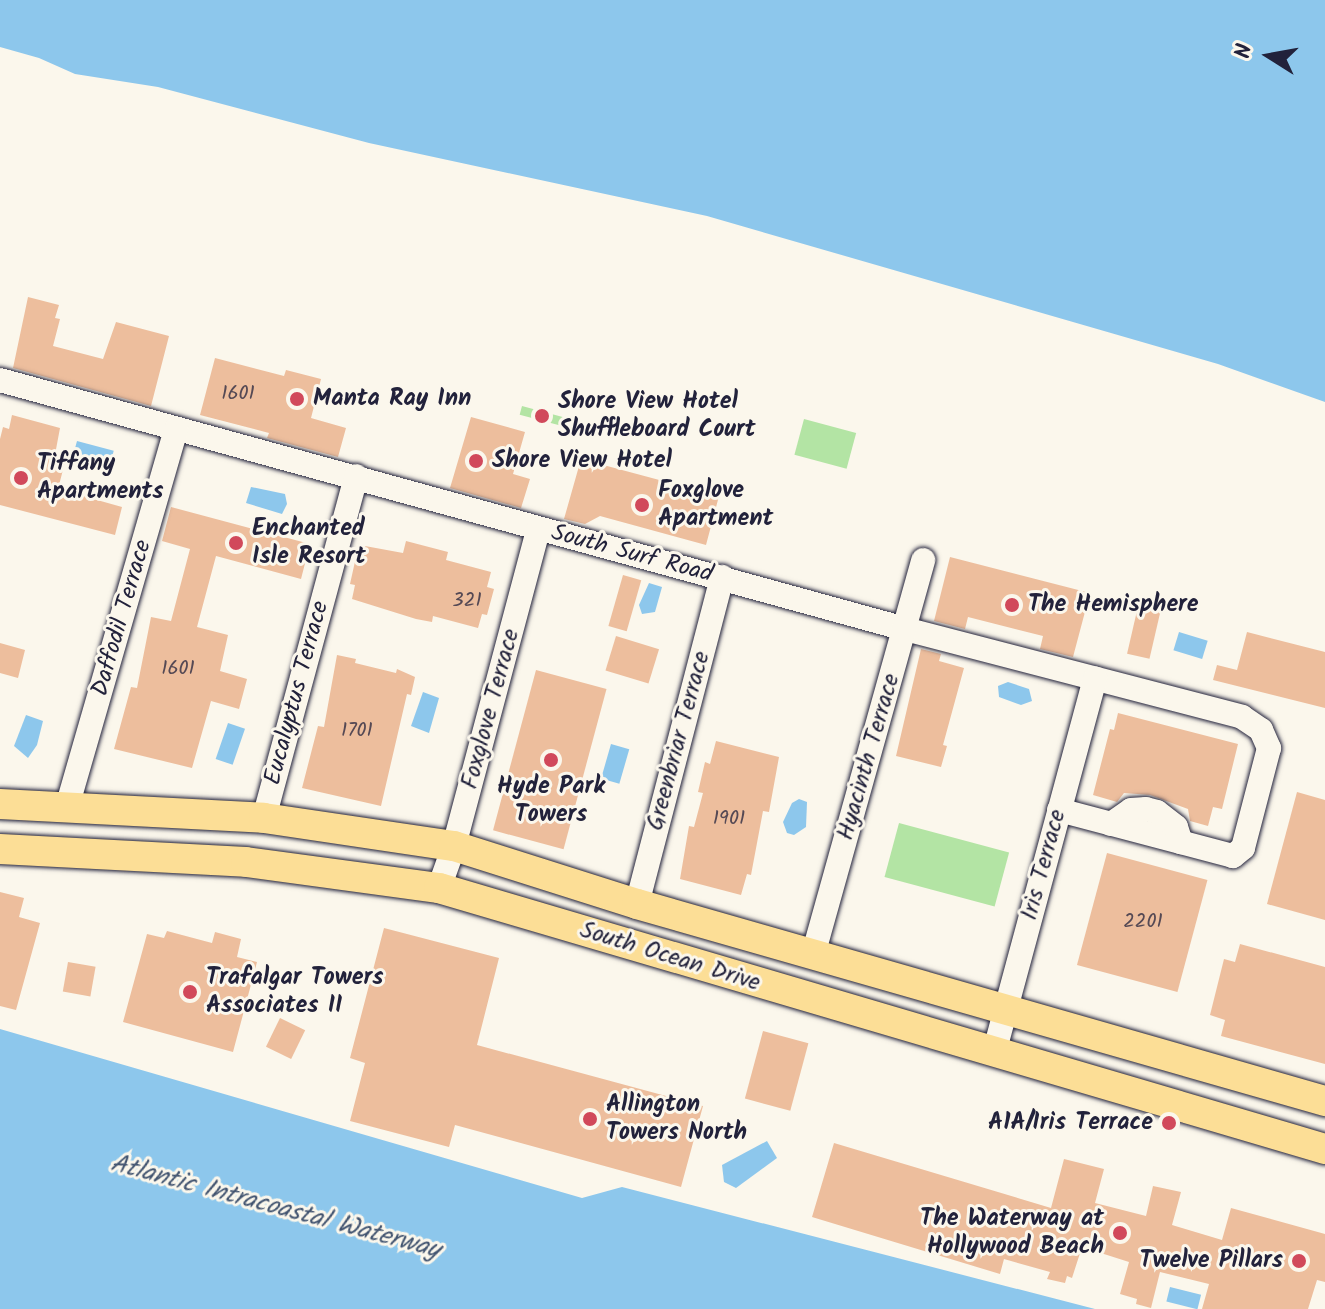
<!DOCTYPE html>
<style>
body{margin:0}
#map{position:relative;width:1325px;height:1309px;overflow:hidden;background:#fbf7ec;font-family:Kalam,sans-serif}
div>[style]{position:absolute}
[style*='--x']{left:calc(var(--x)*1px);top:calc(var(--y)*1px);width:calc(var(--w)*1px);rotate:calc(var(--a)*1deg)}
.green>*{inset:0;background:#b3e4a4;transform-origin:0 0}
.water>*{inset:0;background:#8dc7ec;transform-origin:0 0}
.building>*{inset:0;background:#edbe9d;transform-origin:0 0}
.roads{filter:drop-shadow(0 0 2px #22223b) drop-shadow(0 0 2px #22223b)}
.minor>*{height:24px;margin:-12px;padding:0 12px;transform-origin:12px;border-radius:12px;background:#fbf7ec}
.major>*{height:30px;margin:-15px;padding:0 15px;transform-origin:15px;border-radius:15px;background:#fcde96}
.dots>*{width:22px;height:22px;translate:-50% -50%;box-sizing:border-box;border:4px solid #fbf7ec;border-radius:50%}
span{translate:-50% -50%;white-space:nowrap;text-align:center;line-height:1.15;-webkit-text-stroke:6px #fbf7ec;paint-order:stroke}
.number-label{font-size:20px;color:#554954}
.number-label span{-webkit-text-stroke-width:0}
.poi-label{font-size:24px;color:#22223b;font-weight:700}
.left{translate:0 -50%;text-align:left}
.right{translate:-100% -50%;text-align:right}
.street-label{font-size:24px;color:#22223b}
.water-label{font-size:26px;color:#425470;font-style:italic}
.north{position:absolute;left:1229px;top:16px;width:80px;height:80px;-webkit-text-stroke:6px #fbf7ec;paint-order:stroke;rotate:281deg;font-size:22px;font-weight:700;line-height:32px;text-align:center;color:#22223b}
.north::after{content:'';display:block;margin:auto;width:28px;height:36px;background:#22223b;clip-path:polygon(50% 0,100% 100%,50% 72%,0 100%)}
</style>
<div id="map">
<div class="green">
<div style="left:522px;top:406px;width:43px;height:9px;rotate:15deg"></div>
<div style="left:804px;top:419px;width:54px;height:37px;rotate:15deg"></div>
<div style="left:899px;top:823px;width:114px;height:56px;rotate:15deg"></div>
</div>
<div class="water">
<div style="clip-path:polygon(0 0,1325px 0,1325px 402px,1218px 364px,707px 216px,369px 143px,158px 87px,75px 74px,39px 58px,0 47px)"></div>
<div style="left:77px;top:441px;width:38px;height:19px;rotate:15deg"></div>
<div style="clip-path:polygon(251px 487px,285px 494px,287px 504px,282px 514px,246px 503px)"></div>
<div style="clip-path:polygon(649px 583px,662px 587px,655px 612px,642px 614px,639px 605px)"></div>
<div style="left:1179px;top:632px;width:30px;height:19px;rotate:17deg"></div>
<div style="clip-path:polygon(1008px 682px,1029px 689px,1032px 701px,1021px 705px,999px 697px,998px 686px)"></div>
<div style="clip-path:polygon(423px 692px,439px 698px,429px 733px,411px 726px)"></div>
<div style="clip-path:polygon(26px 715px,43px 721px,37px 745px,28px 758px,14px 746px)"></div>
<div style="left:228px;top:723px;width:18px;height:38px;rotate:19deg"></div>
<div style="left:611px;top:744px;width:19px;height:36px;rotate:16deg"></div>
<div style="clip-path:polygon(799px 799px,807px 802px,806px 827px,794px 835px,787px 833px,783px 822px,792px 803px)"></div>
<div style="clip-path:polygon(0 1029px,582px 1198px,622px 1187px,1095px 1309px,0 1309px)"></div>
<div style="clip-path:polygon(767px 1141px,777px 1158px,736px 1188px,724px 1182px,722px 1165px)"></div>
<div style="left:1170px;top:1287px;width:32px;height:15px;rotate:14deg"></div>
</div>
<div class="building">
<div style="clip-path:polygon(28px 297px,59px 305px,55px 318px,60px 319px,53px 346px,103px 359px,116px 322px,169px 336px,151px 406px,13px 368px)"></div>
<div style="clip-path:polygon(215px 358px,284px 376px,286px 370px,321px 379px,311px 418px,346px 428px,338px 457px,267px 438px,269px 433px,200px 415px)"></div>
<div style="clip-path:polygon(12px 415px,60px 428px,54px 460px,65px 462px,58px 489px,122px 507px,115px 535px,0 505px,0 439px,3px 427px,9px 429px)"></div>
<div style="clip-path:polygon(471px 417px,525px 432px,513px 474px,530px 479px,521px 508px,450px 488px)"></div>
<div style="clip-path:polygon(581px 459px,719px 496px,706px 545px,600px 516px,585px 524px,564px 519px)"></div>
<div style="clip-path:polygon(171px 507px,310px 544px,301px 579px,216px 556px,197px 627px,228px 635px,220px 671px,247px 679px,239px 709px,211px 701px,192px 768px,114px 749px,131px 687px,137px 688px,151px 617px,171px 621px,190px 549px,162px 541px)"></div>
<div style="clip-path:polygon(406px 541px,448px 552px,446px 560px,491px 572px,487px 587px,494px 589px,487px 615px,482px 614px,478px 628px,433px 616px,432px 622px,416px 619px,352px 599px,355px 585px,350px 584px,356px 557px,362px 558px,365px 546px,403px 553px)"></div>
<div style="clip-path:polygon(950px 557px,1090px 593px,1073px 657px,1040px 649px,1043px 636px,968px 617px,965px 629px,934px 621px)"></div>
<div style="left:623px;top:575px;width:19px;height:53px;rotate:16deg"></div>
<div style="left:1139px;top:602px;width:23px;height:53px;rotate:13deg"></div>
<div style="clip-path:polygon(1247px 632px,1325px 652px,1325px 708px,1213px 680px,1217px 665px,1237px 670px)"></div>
<div style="left:616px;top:636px;width:45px;height:36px;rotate:17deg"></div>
<div style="clip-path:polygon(0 643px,25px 650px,18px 678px,0 673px)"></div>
<div style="clip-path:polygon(921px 649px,941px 654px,939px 661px,964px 668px,943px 745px,947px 746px,941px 767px,896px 756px)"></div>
<div style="clip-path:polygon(337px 655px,356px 659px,355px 663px,396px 673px,397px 669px,415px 677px,411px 695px,407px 694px,381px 806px,302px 788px,318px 726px,324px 727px)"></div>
<div style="left:536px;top:670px;width:73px;height:166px;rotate:15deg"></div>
<div style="clip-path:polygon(1118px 713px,1238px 744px,1222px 809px,1213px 807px,1208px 826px,1190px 821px,1188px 809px,1150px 795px,1124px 793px,1117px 802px,1093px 795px,1110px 729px,1114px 730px)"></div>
<div style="clip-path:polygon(716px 741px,779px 757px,769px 812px,763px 811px,751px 875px,747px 874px,741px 895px,680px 879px,689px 826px,694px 827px,703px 793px,698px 792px,705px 762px,710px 764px)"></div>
<div style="clip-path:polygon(1297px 792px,1325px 800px,1325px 920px,1267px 904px)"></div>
<div style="left:1107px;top:853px;width:104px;height:116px;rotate:15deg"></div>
<div style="clip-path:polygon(0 892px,24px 898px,19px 917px,40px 923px,16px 1010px,0 1006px)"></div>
<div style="clip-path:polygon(384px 928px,499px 958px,477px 1045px,703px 1106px,681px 1187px,455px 1125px,449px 1147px,350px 1121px,365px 1063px,350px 1058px)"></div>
<div style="clip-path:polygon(167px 931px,212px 943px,215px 932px,241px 939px,237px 957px,257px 962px,233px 1052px,123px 1022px,147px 934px,164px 938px)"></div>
<div style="clip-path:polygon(1240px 944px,1325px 967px,1325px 1064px,1221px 1036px,1225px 1020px,1210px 1015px,1224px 959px,1235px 962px)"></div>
<div style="left:68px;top:962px;width:28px;height:30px;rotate:10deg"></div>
<div style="left:280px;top:1018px;width:28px;height:32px;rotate:26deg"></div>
<div style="left:763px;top:1031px;width:47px;height:70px;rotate:15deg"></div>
<div style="clip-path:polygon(834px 1143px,1051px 1208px,1064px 1159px,1104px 1169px,1095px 1203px,1146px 1216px,1153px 1186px,1181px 1192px,1172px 1225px,1222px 1240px,1231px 1208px,1325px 1234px,1325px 1282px,1317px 1280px,1308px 1309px,1202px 1309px,1209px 1284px,1160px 1272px,1151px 1308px,1136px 1304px,1137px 1299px,1120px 1294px,1129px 1262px,1082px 1247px,1072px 1278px,1067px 1276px,1065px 1283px,1047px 1279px,1050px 1272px,1004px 1259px,1000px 1274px,812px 1217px)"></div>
</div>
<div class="roads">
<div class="minor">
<div style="--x:0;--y:380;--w:939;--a:15.38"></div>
<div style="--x:905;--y:629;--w:348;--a:14.6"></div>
<div style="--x:1242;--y:717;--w:23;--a:34"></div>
<div style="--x:1261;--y:730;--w:20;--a:66"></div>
<div style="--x:1269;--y:748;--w:103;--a:104.6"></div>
<div style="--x:1243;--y:848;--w:13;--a:141"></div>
<div style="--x:1233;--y:856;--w:180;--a:-165.2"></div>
<div style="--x:67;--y:807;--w:393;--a:-73.9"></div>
<div style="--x:264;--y:818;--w:354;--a:-74.9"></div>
<div style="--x:1111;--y:824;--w:24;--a:-35"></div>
<div style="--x:1131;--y:810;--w:15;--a:-4"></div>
<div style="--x:1146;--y:809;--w:11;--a:15"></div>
<div style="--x:1157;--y:812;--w:24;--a:38"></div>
<div style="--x:1176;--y:827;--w:16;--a:72"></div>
<div style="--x:439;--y:888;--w:45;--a:-70.3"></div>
<div style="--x:454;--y:846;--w:327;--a:-75.1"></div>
<div style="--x:637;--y:904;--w:338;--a:-75.4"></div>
<div style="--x:813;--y:955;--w:410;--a:-74.4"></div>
<div style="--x:994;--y:1053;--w:388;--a:-74.9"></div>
</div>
<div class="major">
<div style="--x:0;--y:804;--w:264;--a:3"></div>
<div style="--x:264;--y:818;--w:192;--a:8.4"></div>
<div style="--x:454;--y:846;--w:192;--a:17.6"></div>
<div style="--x:637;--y:904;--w:716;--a:15.98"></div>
<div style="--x:0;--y:849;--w:246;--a:3"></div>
<div style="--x:246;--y:862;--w:195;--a:7.7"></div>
<div style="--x:439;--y:888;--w:924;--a:16.41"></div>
</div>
</div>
<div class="dots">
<div style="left:297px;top:399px;background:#d1495b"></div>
<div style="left:542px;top:416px;background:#d1495b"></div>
<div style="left:476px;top:461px;background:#d1495b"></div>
<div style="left:21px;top:478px;background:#d1495b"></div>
<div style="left:642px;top:505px;background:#d1495b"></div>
<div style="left:236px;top:543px;background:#d1495b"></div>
<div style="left:1012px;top:605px;background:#d1495b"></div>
<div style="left:551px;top:760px;background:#d1495b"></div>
<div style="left:190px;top:992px;background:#d1495b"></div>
<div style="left:590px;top:1119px;background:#d1495b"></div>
<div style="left:1169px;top:1123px;background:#d1495b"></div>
<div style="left:1120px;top:1233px;background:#d1495b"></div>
<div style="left:1299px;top:1261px;background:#d1495b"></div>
</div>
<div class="number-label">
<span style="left:238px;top:394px">1601</span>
<span style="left:467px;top:601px">321</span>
<span style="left:178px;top:669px">1601</span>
<span style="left:357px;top:731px">1701</span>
<span style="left:729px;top:819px">1901</span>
<span style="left:1143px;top:922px">2201</span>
</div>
<div class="poi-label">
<span class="left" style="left:313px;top:399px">Manta Ray Inn</span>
<span class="left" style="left:558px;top:416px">Shore View Hotel<br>Shuffleboard Court</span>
<span class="left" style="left:492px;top:461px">Shore View Hotel</span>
<span class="left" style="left:37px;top:478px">Tiffany<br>Apartments</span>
<span class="left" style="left:658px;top:505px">Foxglove<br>Apartment</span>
<span class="left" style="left:252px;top:543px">Enchanted<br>Isle Resort</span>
<span class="left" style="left:1028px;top:605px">The Hemisphere</span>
<span style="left:551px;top:801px">Hyde Park<br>Towers</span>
<span class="left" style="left:206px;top:992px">Trafalgar Towers<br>Associates II</span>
<span class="left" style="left:606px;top:1119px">Allington<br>Towers North</span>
<span class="right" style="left:1153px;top:1123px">A1A/Iris Terrace</span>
<span class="right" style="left:1104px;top:1233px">The Waterway at<br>Hollywood Beach</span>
<span class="right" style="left:1283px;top:1261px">Twelve Pillars</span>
</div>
<div class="street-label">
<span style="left:632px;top:554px;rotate:15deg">South Surf Road</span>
<span style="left:122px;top:618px;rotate:-74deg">Daffodil Terrace</span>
<span style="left:297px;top:693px;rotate:-75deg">Eucalyptus Terrace</span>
<span style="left:491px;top:709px;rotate:-75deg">Foxglove Terrace</span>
<span style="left:679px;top:741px;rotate:-75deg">Greenbriar Terrace</span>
<span style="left:869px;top:757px;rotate:-74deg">Hyacinth Terrace</span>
<span style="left:1044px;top:865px;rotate:-75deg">Iris Terrace</span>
<span style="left:670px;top:957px;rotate:17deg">South Ocean Drive</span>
</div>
<div class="water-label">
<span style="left:275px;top:1208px;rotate:15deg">Atlantic Intracoastal Waterway</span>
</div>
<div class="north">N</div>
</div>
